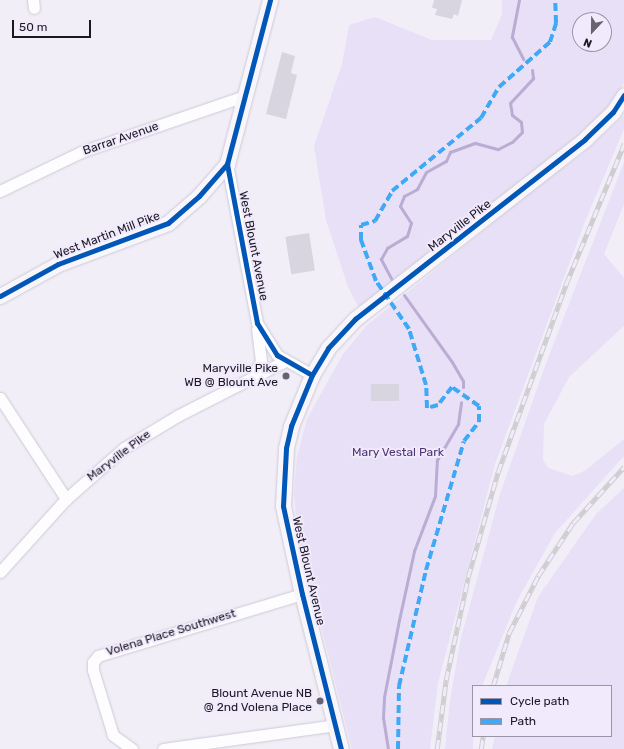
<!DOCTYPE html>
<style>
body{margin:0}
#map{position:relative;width:624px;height:749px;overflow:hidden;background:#f1eef8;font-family:Rubik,sans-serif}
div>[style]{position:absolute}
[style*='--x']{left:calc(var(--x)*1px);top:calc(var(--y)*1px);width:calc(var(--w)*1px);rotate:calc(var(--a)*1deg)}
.green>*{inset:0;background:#e8e0f6}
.stream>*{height:3px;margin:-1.5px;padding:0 1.5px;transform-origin:1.5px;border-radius:1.5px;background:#baacd2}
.building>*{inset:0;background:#d9d5e0;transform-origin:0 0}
.roads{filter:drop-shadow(0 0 1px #cdcad4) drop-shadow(0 0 1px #cdcad4)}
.street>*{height:11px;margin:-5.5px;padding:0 5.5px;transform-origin:5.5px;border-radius:5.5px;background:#fdfcfe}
.secondary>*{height:15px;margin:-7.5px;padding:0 7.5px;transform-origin:7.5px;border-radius:7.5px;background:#f8f6fb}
.rail>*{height:4.5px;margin-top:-2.25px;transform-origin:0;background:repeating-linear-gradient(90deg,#f0eafc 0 9px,#cecdd0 0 18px);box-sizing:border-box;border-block:1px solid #cecdd0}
.quiet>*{height:4px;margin-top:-2px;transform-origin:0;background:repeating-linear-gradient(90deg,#3fa9f5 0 8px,transparent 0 12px)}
.cycleway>*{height:5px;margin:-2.5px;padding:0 2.5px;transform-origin:2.5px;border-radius:2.5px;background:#0057b8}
.dots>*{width:11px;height:11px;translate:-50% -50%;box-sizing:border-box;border:2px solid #f0eafc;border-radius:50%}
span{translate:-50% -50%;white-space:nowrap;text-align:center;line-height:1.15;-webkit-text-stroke:4px #f0eafc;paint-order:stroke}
.street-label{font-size:12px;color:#1c1823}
.poi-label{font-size:12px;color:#1c1823}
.right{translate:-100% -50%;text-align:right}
.park-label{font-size:12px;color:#4f3472}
.legend{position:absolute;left:472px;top:685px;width:140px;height:52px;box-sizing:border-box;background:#f0eafc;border:1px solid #9b96a5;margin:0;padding:5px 7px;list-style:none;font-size:12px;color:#1c1823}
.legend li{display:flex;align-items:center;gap:8px;height:20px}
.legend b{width:20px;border:1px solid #9b96a5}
.north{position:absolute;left:572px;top:12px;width:40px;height:40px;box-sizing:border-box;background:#f0eafc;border:1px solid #9b96a5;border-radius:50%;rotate:202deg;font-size:11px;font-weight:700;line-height:16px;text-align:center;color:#1c1823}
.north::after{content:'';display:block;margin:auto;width:14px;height:18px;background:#67636e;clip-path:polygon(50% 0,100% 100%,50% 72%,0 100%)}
.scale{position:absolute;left:12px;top:20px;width:79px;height:18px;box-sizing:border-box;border:2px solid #1c1823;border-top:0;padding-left:5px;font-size:12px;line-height:14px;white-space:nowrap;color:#1c1823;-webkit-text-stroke:3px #f0eafc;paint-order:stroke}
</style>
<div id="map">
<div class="green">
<div style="clip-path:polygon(evenodd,502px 0,624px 0,624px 83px,608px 110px,590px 127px,359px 308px,348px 287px,326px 220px,314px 146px,342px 64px,349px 25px,375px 17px,432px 40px,491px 40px,502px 14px,502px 0,580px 20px,604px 20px,604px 44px,580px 44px,580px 20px)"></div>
<div style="clip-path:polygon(624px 115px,624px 129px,584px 224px,495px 464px,438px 683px,430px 749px,352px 749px,297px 530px,294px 492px,297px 457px,307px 419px,343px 354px,366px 326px,549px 177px,580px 156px)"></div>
<div style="clip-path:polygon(624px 162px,624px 204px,604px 254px,624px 278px,624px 326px,569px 377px,544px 424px,543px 460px,548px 468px,573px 476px,586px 470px,624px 439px,624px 456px,555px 533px,517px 601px,482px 686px,473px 686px,473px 749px,445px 749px,450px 700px,461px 638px,500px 494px,545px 366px)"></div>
<div style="clip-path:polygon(624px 488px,624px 749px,492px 749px,495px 736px,611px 736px,611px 686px,506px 686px,538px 597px,596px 514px)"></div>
</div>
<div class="stream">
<div style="--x:519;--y:0;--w:38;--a:101"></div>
<div style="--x:512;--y:37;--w:25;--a:63"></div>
<div style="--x:392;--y:280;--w:24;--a:-118"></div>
<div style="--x:381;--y:259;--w:13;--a:-61"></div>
<div style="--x:387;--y:248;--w:23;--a:-31"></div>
<div style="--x:407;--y:236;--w:14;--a:-73"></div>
<div style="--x:411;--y:223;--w:20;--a:-123"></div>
<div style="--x:400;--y:206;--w:11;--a:-68"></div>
<div style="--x:404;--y:196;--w:15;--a:-28"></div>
<div style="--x:417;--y:189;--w:19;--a:-62"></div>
<div style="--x:426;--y:172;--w:23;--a:-29"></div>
<div style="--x:446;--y:161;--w:10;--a:-66"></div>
<div style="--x:450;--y:152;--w:27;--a:-20"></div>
<div style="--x:475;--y:143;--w:24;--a:15"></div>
<div style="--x:498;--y:149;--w:16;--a:-27"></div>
<div style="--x:512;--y:142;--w:14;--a:-45"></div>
<div style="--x:522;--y:132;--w:10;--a:-96"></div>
<div style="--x:521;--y:122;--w:11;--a:-142"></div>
<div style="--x:512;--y:115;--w:12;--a:-99"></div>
<div style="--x:510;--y:103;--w:34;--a:-47"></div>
<div style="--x:533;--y:78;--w:8;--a:-97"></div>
<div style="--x:404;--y:295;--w:82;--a:54.4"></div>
<div style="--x:452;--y:362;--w:22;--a:60"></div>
<div style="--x:463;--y:381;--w:6;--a:90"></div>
<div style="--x:388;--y:749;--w:32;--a:-99"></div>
<div style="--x:383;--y:717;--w:20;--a:-87"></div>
<div style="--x:384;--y:697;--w:78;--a:-79"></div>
<div style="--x:399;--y:620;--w:71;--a:-77.7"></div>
<div style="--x:414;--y:551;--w:59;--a:-69.1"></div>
<div style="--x:435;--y:496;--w:36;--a:-87"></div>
<div style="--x:437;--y:460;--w:42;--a:-59.7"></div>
<div style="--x:458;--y:424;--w:22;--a:-82"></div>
</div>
<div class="building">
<div style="clip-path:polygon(434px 0,462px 0,458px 16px,454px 14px,452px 19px,435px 15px,437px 9px,432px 8px)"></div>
<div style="clip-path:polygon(282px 52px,295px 56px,291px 73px,297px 75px,286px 119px,266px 114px)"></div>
<div style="left:309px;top:233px;width:38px;height:24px;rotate:81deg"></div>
<div style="left:371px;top:384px;width:28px;height:17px"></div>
</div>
<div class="roads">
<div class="street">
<div style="--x:33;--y:0;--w:8;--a:83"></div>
<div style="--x:227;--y:164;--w:162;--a:79.3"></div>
<div style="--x:257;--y:323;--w:38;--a:58"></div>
<div style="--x:277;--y:355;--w:40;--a:29.7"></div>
<div style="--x:0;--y:191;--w:90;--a:-25.7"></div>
<div style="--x:81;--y:152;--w:173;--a:-18.9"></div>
<div style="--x:253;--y:375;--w:16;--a:-60"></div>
<div style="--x:261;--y:361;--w:32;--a:-97"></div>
<div style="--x:0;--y:398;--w:121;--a:56.8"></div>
<div style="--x:0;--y:572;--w:98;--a:-47.9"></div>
<div style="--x:66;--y:499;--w:77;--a:-41.3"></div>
<div style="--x:124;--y:448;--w:64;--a:-31"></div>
<div style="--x:179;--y:415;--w:119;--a:-27"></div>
<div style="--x:132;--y:749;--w:24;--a:-144"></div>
<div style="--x:113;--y:735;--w:68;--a:-107.1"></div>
<div style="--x:93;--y:670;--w:8;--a:-90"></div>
<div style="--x:93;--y:662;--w:8;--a:-50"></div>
<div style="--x:98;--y:656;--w:213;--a:-16.9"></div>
<div style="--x:163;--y:749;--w:175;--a:-7.9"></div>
</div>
<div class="secondary">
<div style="--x:0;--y:296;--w:66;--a:-28.9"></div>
<div style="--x:58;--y:264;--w:117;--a:-20.4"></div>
<div style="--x:168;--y:223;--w:41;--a:-41.1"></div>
<div style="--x:199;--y:196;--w:43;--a:-48.8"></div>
<div style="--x:227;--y:164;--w:170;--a:-75.3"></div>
<div style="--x:341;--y:749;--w:160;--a:-104.1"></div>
<div style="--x:302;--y:594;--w:90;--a:-102.2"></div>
<div style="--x:283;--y:506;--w:58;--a:-87"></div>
<div style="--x:286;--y:448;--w:23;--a:-77"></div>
<div style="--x:291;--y:426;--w:55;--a:-67.6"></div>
<div style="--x:312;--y:375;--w:31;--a:-59"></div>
<div style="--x:328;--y:348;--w:40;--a:-47"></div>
<div style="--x:355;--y:319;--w:292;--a:-38"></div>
<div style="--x:585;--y:139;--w:39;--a:-44"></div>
<div style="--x:613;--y:112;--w:20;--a:-57"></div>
</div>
</div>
<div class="rail">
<div style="--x:493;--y:686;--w:55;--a:-73.2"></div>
<div style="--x:509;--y:633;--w:64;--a:-63"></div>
<div style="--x:538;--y:576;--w:64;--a:-56.6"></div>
<div style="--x:573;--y:523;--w:76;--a:-47.7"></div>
<div style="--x:437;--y:749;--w:70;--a:-82.6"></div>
<div style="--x:446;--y:680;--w:105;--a:-77.9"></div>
<div style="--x:468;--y:577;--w:109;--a:-74.1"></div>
<div style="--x:498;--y:472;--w:200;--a:-70.1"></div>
<div style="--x:566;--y:284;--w:152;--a:-67.5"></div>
<div style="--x:481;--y:749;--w:13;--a:-81"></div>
</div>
<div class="quiet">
<div style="--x:398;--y:749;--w:63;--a:-89.1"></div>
<div style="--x:399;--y:686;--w:119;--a:-76.9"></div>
<div style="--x:426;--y:570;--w:134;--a:-73.6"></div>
<div style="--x:464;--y:441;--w:24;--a:-52"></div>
<div style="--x:479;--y:422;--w:16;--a:-90"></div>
<div style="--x:479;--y:406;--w:33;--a:-145"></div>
<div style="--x:452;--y:387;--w:23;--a:128"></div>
<div style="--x:438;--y:405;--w:11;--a:165"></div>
<div style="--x:427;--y:408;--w:23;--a:-92"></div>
<div style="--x:426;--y:385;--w:59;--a:-106.9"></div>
<div style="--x:409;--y:329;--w:58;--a:-124.5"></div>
<div style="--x:376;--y:281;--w:44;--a:-110.1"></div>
<div style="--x:361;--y:240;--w:15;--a:-90"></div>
<div style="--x:361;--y:225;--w:15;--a:-16"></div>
<div style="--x:375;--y:221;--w:34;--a:-60"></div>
<div style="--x:392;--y:191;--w:115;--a:-39.4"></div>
<div style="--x:481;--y:118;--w:36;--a:-60"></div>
<div style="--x:499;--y:87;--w:68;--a:-41.4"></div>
<div style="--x:550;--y:42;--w:20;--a:-72"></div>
<div style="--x:556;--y:23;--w:23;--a:-92"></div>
</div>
<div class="cycleway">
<div style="--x:227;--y:164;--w:162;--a:79.3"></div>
<div style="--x:257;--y:323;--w:38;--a:58"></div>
<div style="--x:277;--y:355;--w:40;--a:29.7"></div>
<div style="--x:0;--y:296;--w:66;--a:-28.9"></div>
<div style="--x:58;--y:264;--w:117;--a:-20.4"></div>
<div style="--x:168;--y:223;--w:41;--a:-41.1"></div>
<div style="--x:199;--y:196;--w:43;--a:-48.8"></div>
<div style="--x:227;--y:164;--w:170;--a:-75.3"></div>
<div style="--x:341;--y:749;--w:160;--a:-104.1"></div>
<div style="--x:302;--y:594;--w:90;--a:-102.2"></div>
<div style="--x:283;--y:506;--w:58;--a:-87"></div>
<div style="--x:286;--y:448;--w:23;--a:-77"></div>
<div style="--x:291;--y:426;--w:55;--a:-67.6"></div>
<div style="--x:312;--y:375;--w:31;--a:-59"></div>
<div style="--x:328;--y:348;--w:40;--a:-47"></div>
<div style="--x:355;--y:319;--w:292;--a:-38"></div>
<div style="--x:585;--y:139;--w:39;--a:-44"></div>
<div style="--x:613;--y:112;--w:20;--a:-57"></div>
</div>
<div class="dots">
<div style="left:286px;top:376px;background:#67636e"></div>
<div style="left:320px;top:701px;background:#67636e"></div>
</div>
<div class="street-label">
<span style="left:121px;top:139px;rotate:-19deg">Barrar Avenue</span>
<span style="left:460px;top:226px;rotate:-38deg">Maryville Pike</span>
<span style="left:107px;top:236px;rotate:-21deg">West Martin Mill Pike</span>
<span style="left:253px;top:246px;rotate:79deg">West Blount Avenue</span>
<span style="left:119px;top:456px;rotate:-37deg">Maryville Pike</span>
<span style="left:308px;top:571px;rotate:77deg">West Blount Avenue</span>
<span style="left:171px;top:633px;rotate:-17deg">Volena Place Southwest</span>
</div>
<div class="poi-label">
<span class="right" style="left:278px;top:376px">Maryville Pike<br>WB @ Blount Ave</span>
<span class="right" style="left:312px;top:701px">Blount Avenue NB<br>@ 2nd Volena Place</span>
</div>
<div class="park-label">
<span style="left:398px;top:453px">Mary Vestal Park</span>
</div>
<ul class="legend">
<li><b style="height:5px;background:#0057b8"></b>Cycle path</li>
<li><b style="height:5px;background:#3fa9f5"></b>Path</li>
</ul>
<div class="north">N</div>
<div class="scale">50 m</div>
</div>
